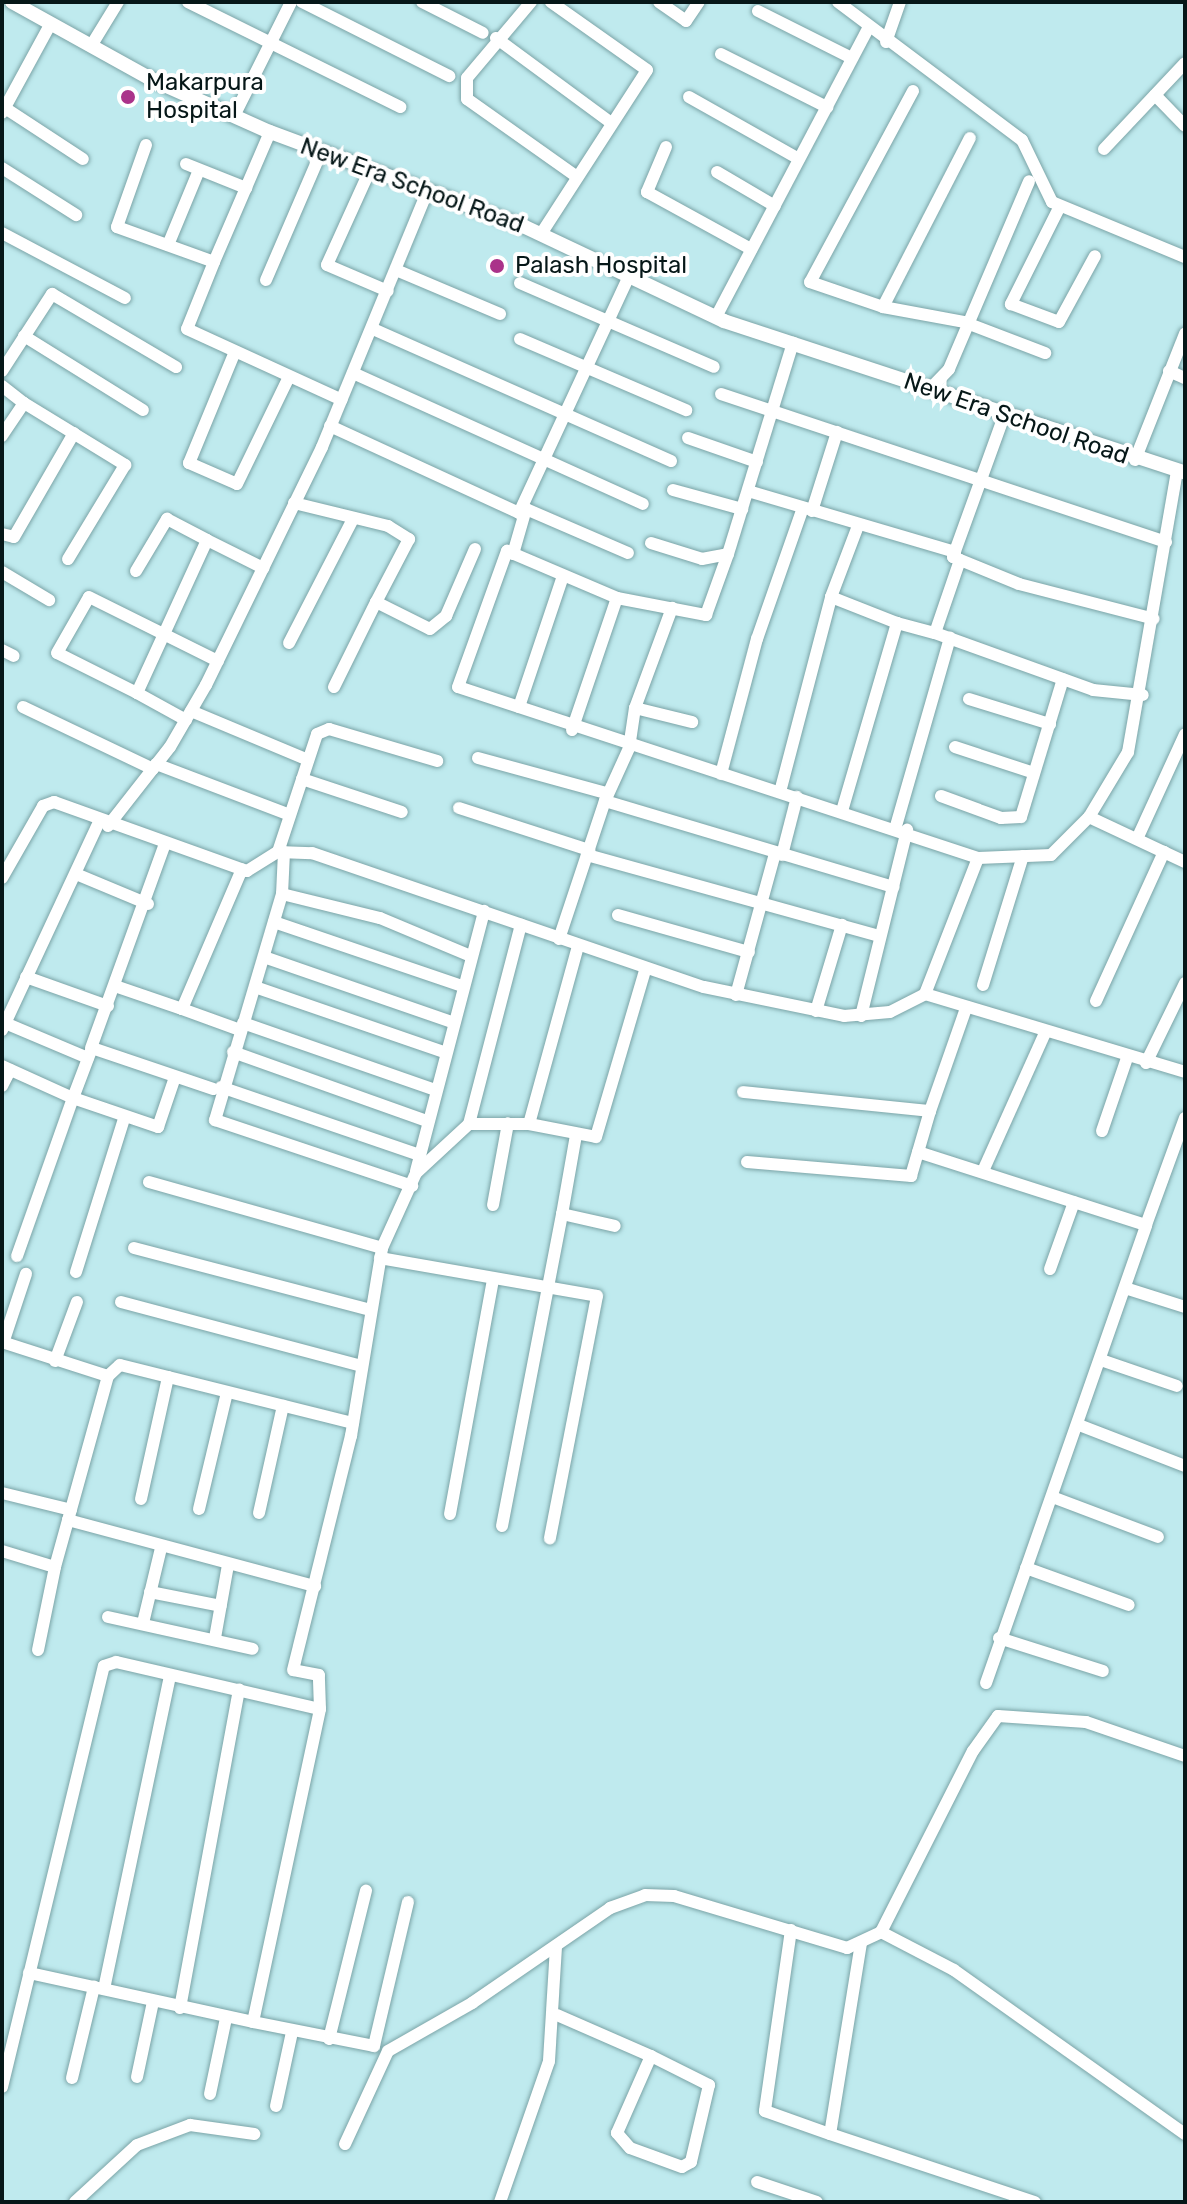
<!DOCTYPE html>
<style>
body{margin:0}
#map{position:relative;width:1187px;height:2204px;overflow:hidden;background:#bfeaee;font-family:Rubik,sans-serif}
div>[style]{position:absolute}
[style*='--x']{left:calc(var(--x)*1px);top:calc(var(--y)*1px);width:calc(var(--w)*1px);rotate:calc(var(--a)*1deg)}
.roads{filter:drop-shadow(0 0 2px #7ba4a7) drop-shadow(0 0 2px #7ba4a7)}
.minor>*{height:12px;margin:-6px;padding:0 6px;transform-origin:6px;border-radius:6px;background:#fff}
.tertiary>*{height:14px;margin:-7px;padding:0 7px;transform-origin:7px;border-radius:7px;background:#fff}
.dots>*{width:22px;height:22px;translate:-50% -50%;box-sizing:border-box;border:4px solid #fff;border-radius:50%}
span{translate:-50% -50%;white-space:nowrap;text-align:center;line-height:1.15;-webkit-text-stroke:8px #fff;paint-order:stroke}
.poi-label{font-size:24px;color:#061718}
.left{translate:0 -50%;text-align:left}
.street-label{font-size:24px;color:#061718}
.frame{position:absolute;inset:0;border:4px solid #061718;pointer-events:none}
</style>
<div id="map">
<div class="roads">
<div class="minor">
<div style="--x:188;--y:2;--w:237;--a:26.3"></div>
<div style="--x:302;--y:2;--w:165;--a:26.7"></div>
<div style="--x:422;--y:2;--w:68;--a:26.9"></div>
<div style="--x:531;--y:2;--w:99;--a:130.1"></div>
<div style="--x:467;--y:78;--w:21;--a:90"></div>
<div style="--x:467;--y:99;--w:130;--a:35.3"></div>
<div style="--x:659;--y:2;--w:33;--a:35"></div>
<div style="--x:686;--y:21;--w:23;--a:-56"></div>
<div style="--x:838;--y:2;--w:230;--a:36.9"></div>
<div style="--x:1022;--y:140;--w:69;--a:64.2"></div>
<div style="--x:1052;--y:202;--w:144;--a:22.5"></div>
<div style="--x:758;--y:11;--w:105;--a:26.6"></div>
<div style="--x:496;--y:38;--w:142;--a:36.4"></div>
<div style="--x:886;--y:42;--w:42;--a:-70.7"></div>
<div style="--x:91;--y:46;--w:52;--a:-58.5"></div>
<div style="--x:721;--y:54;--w:119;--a:26.6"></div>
<div style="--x:913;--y:91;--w:217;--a:118.3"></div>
<div style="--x:810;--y:282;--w:77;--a:18.9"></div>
<div style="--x:883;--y:307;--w:82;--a:10.5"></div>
<div style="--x:964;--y:322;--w:87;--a:20.9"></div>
<div style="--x:1155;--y:95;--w:43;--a:45.9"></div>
<div style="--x:689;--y:97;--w:126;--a:29.4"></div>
<div style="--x:5;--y:108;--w:93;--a:33.2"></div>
<div style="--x:2;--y:113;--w:102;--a:-61.4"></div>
<div style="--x:234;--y:116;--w:127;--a:-63.4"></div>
<div style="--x:146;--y:145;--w:87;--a:109.5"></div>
<div style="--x:117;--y:227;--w:103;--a:19.8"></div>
<div style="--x:214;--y:262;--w:142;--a:-66.7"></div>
<div style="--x:666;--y:147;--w:49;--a:112.9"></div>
<div style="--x:647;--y:192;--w:119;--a:28.7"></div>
<div style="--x:1104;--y:149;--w:118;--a:-46.7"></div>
<div style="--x:186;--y:164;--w:65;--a:21.8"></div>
<div style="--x:2;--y:168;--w:88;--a:32.4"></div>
<div style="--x:370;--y:170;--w:104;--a:114.4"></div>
<div style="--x:327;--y:265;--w:66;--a:23.1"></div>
<div style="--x:717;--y:172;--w:67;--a:30.4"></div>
<div style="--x:1060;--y:206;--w:110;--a:116.6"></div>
<div style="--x:1011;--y:304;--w:51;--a:20.6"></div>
<div style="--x:1059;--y:322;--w:75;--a:-61.4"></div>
<div style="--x:2;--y:233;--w:139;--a:27.9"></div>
<div style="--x:541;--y:234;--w:195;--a:-57.1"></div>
<div style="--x:647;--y:70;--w:118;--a:-144.7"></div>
<div style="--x:168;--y:245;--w:81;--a:-67.5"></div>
<div style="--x:214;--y:262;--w:72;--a:111.9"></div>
<div style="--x:187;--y:329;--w:170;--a:24.6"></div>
<div style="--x:396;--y:270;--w:113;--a:22.9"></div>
<div style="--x:266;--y:280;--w:139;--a:-66.7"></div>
<div style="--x:520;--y:283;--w:211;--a:23.4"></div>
<div style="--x:883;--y:307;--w:190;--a:-62.8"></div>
<div style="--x:716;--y:317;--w:326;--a:-62.2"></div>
<div style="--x:373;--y:329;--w:326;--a:23.9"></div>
<div style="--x:24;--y:336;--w:140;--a:31.9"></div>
<div style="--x:520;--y:339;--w:181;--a:23.2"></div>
<div style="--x:234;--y:354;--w:118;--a:112.4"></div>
<div style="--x:189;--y:463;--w:52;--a:23.6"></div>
<div style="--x:237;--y:484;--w:119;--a:-64.1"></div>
<div style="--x:2;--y:371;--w:92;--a:-57"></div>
<div style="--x:52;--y:294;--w:144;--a:30.5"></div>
<div style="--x:1169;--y:371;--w:17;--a:24"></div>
<div style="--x:353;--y:373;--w:318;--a:24.3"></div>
<div style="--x:2;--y:386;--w:28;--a:38"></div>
<div style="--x:24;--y:403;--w:40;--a:124"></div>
<div style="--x:929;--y:390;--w:29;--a:-46"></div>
<div style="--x:949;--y:369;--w:204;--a:-66.9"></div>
<div style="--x:721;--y:394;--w:469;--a:18.4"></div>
<div style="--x:24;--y:403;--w:119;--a:31.5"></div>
<div style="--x:125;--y:465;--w:110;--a:121.2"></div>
<div style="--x:1004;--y:416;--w:150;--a:109.9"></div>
<div style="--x:953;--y:557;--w:71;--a:22.2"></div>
<div style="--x:1019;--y:584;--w:139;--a:14.5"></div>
<div style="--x:330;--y:426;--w:208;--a:24.7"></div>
<div style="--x:519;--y:513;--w:264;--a:-65.1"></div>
<div style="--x:688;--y:438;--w:73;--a:19.2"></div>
<div style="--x:1135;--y:460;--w:136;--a:-68.4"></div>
<div style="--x:673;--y:490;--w:72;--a:15.4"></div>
<div style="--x:748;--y:491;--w:216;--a:16.4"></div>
<div style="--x:294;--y:503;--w:97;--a:13.7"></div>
<div style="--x:388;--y:526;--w:25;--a:32"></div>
<div style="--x:409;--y:539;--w:71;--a:117.6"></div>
<div style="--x:376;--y:602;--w:60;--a:26.6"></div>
<div style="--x:430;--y:629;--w:21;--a:-39"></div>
<div style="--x:446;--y:616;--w:73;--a:-66.6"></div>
<div style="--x:812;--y:511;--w:83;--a:-72.4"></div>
<div style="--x:2;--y:534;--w:12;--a:14"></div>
<div style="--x:14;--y:537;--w:120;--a:-60"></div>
<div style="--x:651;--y:543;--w:53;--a:17.4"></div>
<div style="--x:702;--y:559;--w:26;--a:-11"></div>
<div style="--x:728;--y:554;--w:221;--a:-72.9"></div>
<div style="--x:513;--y:554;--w:47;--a:-73.9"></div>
<div style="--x:526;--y:509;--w:111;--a:23.3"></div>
<div style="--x:960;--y:560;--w:77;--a:108.9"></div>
<div style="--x:935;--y:633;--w:168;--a:19.8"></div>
<div style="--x:1093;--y:690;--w:50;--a:5.7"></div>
<div style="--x:136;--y:571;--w:61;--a:-59.2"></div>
<div style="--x:167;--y:519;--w:45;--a:27.7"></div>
<div style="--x:2;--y:572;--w:55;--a:30.8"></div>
<div style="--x:563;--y:576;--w:138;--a:108.6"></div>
<div style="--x:519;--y:707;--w:64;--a:-161.8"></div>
<div style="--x:458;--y:687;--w:145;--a:-70.2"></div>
<div style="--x:507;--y:551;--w:120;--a:23.1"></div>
<div style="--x:617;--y:598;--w:91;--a:10.8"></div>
<div style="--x:706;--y:615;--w:65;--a:-70.2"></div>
<div style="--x:831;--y:597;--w:76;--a:-69.2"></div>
<div style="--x:289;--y:643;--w:140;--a:-62.7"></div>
<div style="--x:2;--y:650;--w:13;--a:27"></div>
<div style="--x:334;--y:687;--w:95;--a:-63.7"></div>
<div style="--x:137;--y:693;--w:89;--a:-153.4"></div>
<div style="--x:57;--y:653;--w:64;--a:-60.3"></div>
<div style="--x:89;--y:597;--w:144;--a:26.4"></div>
<div style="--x:969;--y:699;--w:85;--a:17.2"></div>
<div style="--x:23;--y:707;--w:144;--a:25.5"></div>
<div style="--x:519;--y:707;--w:483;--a:18.2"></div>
<div style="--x:635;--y:708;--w:107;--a:-69.7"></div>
<div style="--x:191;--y:711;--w:127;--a:22.7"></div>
<div style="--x:186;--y:720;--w:56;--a:-151.1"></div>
<div style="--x:137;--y:693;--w:168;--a:-65.4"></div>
<div style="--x:207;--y:540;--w:63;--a:26.6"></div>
<div style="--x:572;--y:730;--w:139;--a:-71.2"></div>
<div style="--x:955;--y:747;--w:83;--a:18.2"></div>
<div style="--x:478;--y:758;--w:133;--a:15.3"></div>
<div style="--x:156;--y:764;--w:143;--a:20.8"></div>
<div style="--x:721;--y:774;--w:140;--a:-75.1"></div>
<div style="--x:757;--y:639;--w:139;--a:-70.7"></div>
<div style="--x:302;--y:779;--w:105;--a:18.3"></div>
<div style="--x:780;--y:792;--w:202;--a:-75.3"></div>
<div style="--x:831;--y:597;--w:71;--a:21.5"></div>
<div style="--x:941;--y:796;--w:64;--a:20.1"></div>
<div style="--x:1001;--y:818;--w:20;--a:-3"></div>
<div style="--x:1021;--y:817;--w:144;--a:-73.1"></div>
<div style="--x:605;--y:801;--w:58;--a:-65.6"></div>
<div style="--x:629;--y:748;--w:40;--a:-81.5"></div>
<div style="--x:635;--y:708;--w:59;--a:13.8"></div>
<div style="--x:459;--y:808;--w:137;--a:17.9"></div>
<div style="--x:842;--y:811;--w:196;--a:-73.7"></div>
<div style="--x:897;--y:623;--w:39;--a:15"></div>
<div style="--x:1089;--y:817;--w:106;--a:25.1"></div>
<div style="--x:108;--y:826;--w:100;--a:-51.9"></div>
<div style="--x:170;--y:747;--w:72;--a:-59.9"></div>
<div style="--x:206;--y:685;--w:265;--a:-64"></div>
<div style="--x:322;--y:447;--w:276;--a:-67.6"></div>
<div style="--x:896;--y:826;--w:196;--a:-74"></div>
<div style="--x:1137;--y:839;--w:115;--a:-65.4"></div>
<div style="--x:278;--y:852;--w:124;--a:-71.7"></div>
<div style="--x:317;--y:734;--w:13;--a:-23"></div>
<div style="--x:329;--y:729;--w:113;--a:16.5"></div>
<div style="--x:284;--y:852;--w:42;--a:92.7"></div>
<div style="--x:282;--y:894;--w:236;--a:106.5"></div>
<div style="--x:215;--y:1120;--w:208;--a:18.5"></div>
<div style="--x:587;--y:855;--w:300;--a:15.5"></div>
<div style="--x:782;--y:855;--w:60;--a:-75.5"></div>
<div style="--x:76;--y:874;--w:78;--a:22.6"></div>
<div style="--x:2;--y:878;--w:83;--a:-60.3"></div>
<div style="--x:43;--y:806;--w:12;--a:-20"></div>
<div style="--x:54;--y:802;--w:205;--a:19.7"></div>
<div style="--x:247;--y:871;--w:36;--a:-32"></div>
<div style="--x:278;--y:852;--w:34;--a:2"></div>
<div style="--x:312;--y:853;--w:414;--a:18.9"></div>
<div style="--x:704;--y:987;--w:143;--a:11.7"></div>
<div style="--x:844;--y:1016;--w:46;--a:-5"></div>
<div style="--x:890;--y:1012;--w:39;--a:-27"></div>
<div style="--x:925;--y:994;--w:146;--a:-68.7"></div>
<div style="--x:978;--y:858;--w:73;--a:-2.4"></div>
<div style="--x:1051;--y:855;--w:54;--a:-45"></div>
<div style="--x:1089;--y:817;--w:76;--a:-59"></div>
<div style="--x:1128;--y:752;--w:285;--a:-80.1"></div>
<div style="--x:282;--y:894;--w:101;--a:13.8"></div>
<div style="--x:380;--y:918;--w:99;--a:22.7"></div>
<div style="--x:618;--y:915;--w:136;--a:15.8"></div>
<div style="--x:274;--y:922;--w:199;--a:18.8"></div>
<div style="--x:559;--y:939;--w:145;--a:-71.6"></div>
<div style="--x:605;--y:801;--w:301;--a:16.6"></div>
<div style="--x:264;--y:957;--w:199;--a:19.1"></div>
<div style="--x:26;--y:977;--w:87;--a:19.5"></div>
<div style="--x:983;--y:985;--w:135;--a:-72.8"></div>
<div style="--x:115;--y:986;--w:71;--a:18.9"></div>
<div style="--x:255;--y:987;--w:200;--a:19"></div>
<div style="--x:925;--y:994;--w:271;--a:16.7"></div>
<div style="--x:736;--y:995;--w:147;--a:-74.6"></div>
<div style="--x:1096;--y:1001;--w:164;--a:-65.5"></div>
<div style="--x:816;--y:1011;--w:90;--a:-73.2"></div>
<div style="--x:861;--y:1016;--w:192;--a:-76.1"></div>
<div style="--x:5;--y:1023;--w:90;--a:22.9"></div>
<div style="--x:243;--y:1023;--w:201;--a:19.2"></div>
<div style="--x:2;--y:1030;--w:230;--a:-65"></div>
<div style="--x:240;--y:1030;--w:62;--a:-160.1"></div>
<div style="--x:182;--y:1009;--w:152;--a:-66.8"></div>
<div style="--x:91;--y:1048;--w:217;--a:-70.1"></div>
<div style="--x:233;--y:1052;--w:206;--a:19.6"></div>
<div style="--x:1146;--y:1063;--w:89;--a:-64"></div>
<div style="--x:2;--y:1066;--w:78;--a:24.3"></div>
<div style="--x:73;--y:1098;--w:53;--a:-69.2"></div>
<div style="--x:92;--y:1048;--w:128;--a:18.7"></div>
<div style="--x:2;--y:1086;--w:18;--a:-63"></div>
<div style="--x:221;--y:1087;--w:210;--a:18.9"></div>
<div style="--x:743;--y:1092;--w:188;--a:5.8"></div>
<div style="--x:930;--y:1111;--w:109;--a:-70.7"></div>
<div style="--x:469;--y:1124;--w:206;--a:-75.4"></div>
<div style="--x:529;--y:1124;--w:185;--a:-74.6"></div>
<div style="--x:1102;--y:1131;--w:77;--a:-71.1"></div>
<div style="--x:576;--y:1135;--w:80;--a:100"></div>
<div style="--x:562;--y:1214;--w:54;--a:12.8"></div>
<div style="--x:918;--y:1152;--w:239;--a:17.8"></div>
<div style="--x:1146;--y:1225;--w:114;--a:-70"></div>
<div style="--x:747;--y:1162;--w:165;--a:4.9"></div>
<div style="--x:911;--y:1176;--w:68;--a:-73.7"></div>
<div style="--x:416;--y:1171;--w:269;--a:-75.3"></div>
<div style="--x:983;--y:1171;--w:151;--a:-65.8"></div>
<div style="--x:149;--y:1182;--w:242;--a:15.8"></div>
<div style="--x:493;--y:1205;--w:83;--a:-79.6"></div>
<div style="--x:134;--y:1248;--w:245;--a:14.7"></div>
<div style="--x:17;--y:1256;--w:168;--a:-70.5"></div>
<div style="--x:73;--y:1098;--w:90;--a:18.8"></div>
<div style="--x:158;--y:1127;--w:53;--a:-71.2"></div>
<div style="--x:380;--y:1258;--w:220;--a:9.9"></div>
<div style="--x:597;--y:1296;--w:247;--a:101"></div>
<div style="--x:1050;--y:1269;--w:71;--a:-70.3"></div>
<div style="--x:76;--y:1272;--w:160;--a:-72.6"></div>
<div style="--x:1125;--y:1288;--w:63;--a:17.6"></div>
<div style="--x:121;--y:1302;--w:249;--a:14.9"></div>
<div style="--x:2;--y:1342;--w:111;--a:17.8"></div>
<div style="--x:108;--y:1376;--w:16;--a:-43"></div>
<div style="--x:120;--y:1365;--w:240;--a:14"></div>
<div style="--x:3;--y:1343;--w:73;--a:-71.6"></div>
<div style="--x:1101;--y:1360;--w:80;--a:18.9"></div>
<div style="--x:55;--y:1361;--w:63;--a:-69.6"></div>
<div style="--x:108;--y:1376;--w:149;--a:105.5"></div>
<div style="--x:68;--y:1520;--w:256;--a:15"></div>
<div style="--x:1079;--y:1425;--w:114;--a:21.1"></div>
<div style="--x:2;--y:1493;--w:71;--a:13.8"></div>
<div style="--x:1055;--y:1498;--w:110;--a:20.7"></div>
<div style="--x:141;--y:1499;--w:125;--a:-77.5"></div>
<div style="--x:199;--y:1509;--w:120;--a:-76.5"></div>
<div style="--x:259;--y:1513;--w:110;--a:-77.4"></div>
<div style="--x:450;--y:1514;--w:238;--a:-79.6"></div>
<div style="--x:502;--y:1526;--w:318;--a:-79.1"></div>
<div style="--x:2;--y:1551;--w:55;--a:16.8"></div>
<div style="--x:55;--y:1567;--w:49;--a:-74.5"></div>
<div style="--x:1026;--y:1568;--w:109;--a:19.8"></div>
<div style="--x:150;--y:1592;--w:72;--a:11.2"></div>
<div style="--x:108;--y:1617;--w:148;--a:12.4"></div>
<div style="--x:143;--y:1623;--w:77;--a:-76.5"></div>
<div style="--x:215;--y:1638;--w:74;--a:-79.9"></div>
<div style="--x:999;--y:1638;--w:109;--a:17.6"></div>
<div style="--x:38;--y:1650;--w:85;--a:-78.4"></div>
<div style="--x:986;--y:1683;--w:485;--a:-70.7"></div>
<div style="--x:408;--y:1902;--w:148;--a:103.3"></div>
<div style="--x:374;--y:2046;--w:123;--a:-168.8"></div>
<div style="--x:253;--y:2022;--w:320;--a:-77.9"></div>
<div style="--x:320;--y:1709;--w:34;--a:-92"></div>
<div style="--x:319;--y:1675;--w:26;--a:-169"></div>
<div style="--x:293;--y:1670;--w:241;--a:-76.1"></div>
<div style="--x:351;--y:1436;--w:191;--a:-80.6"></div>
<div style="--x:382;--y:1248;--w:82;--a:-65.6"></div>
<div style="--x:416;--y:1173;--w:72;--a:-42.8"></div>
<div style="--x:469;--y:1124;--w:60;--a:0"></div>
<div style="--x:529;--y:1124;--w:68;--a:11"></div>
<div style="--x:596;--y:1137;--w:174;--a:-73.6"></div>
<div style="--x:791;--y:1930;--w:183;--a:98.2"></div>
<div style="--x:765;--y:2111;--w:69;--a:19.5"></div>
<div style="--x:881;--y:1932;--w:82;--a:27.5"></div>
<div style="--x:954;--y:1970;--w:283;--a:35.4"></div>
<div style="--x:861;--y:1943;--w:193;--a:99.2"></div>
<div style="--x:830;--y:2134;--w:216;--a:18.4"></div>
<div style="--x:29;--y:1973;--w:229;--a:12.3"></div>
<div style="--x:104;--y:1989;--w:321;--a:-78.1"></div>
<div style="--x:180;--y:2008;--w:324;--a:-79.5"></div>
<div style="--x:557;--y:2015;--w:103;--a:23.6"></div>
<div style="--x:651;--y:2056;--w:65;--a:26.6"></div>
<div style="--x:709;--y:2085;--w:79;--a:103.2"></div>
<div style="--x:691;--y:2162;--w:10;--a:151"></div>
<div style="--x:682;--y:2167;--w:55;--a:-159.9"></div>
<div style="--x:630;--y:2148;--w:20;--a:-131"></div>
<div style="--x:617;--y:2133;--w:84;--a:-66.2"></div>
<div style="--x:329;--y:2039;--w:153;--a:-76"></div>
<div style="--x:137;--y:2077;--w:77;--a:-78"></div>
<div style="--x:72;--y:2078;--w:94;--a:-76.4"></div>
<div style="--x:2;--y:2087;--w:433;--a:-76.4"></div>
<div style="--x:104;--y:1666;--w:13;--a:-18"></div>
<div style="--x:116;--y:1662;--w:209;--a:13"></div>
<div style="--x:210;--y:2094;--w:78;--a:-78.1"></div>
<div style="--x:276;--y:2106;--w:76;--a:-77.8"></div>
<div style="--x:345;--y:2144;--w:102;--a:-65.2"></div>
<div style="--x:388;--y:2051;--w:97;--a:-29.7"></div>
<div style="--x:472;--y:2003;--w:168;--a:-34.5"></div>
<div style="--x:610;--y:1908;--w:37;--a:-20"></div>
<div style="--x:645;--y:1895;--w:29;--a:2"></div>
<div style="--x:674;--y:1896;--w:181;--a:16.7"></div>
<div style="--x:847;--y:1948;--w:38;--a:-25"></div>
<div style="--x:881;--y:1932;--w:203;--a:-63.1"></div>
<div style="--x:973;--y:1751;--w:43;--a:-54.5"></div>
<div style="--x:998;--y:1716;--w:88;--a:3.9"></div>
<div style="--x:1086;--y:1722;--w:105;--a:19"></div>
<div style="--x:757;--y:2182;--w:63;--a:18.4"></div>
<div style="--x:75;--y:2202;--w:84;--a:-42.6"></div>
<div style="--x:137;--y:2145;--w:57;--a:-20.7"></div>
<div style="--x:190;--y:2125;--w:65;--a:8"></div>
<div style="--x:500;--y:2202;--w:149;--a:-70.8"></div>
<div style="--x:549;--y:2061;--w:114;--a:-86.5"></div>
</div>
<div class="tertiary">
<div style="--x:12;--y:2;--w:157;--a:29"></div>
<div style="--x:149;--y:78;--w:133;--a:24.1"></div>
<div style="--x:270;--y:132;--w:270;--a:20.4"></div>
<div style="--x:523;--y:226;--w:222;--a:25.3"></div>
<div style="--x:724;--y:321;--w:485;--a:18.2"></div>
</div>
</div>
<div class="dots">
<div style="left:128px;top:97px;background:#aa338a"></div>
<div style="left:497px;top:266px;background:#aa338a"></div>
</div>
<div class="poi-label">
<span class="left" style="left:146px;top:97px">Makarpura<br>Hospital</span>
<span class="left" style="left:515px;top:266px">Palash Hospital</span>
</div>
<div class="street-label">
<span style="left:412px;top:186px;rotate:20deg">New Era School Road</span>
<span style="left:1016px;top:419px;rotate:19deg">New Era School Road</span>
</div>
<div class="frame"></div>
</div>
